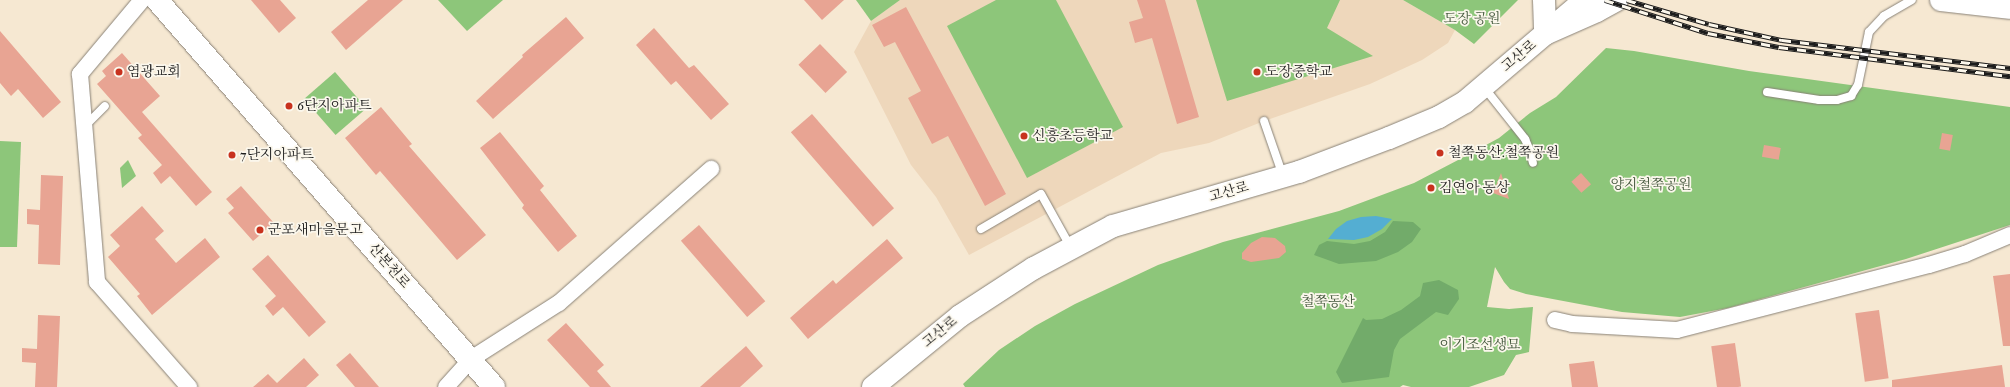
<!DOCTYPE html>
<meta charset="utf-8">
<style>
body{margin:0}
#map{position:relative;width:2010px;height:387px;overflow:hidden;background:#f6e8d2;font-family:"IM FELL Double Pica","Noto Serif KR",serif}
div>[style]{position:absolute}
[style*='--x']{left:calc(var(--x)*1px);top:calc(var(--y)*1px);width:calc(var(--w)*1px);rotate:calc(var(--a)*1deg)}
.built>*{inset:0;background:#eed7bb}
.green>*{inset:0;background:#8dc67a;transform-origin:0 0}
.forest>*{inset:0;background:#72ab6a}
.water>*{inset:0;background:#54aed2}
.building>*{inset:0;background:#e8a493;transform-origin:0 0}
.roads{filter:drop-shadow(0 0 1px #898277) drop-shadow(0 0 1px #898277)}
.lane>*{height:8px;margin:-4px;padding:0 4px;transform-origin:4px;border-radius:4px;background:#fff}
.street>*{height:16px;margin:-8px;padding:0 8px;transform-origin:8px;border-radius:8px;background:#fff}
.secondary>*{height:22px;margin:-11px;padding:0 11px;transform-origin:11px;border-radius:11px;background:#fff}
.rail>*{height:4.5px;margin-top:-2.25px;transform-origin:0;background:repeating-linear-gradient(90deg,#fbf7ec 0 9px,#1c1c1c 0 18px);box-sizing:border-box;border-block:1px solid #1c1c1c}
.dots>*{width:11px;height:11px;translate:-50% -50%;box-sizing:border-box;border:2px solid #fbf7ec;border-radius:50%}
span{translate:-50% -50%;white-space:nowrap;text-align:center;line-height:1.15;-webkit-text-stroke:3.5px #fbf7ec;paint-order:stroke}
.park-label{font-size:14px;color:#44583d}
.street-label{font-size:14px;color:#1c1c1c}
.poi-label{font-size:14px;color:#1c1c1c}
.left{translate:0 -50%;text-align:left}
</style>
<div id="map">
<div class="built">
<div style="clip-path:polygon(900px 0,1403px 0,1455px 30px,1448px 43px,1422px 60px,1370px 84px,1264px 121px,1209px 143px,1161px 153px,969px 255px,936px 197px,911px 165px,854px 52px,871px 21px)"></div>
</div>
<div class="green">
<div style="clip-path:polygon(438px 0,503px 0,467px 31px)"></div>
<div style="clip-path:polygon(856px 0,900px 0,871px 21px)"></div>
<div style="clip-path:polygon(996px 0,1056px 0,1123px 127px,1027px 178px,947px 26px)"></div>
<div style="clip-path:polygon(1196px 0,1340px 0,1327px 28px,1373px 56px,1227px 101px)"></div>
<div style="clip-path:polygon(1403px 0,1518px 0,1474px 44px,1455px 30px)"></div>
<div style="clip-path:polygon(1606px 48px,1634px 51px,1749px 71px,2010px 107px,2010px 225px,1906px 259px,1728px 308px,1680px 317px,1622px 312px,1526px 294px,1510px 289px,1504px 282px,1495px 267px,1487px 307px,1509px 309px,1533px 307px,1529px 352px,1516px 355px,1504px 375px,1469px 387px,1411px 387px,1403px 385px,1400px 387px,965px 387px,963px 384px,999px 350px,1035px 326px,1075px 304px,1158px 265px,1223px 242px,1339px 211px,1414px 183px,1460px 159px,1499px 138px,1530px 113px,1556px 97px)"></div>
<div style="left:335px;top:72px;width:48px;height:41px;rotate:49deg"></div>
<div style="clip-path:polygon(0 141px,21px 142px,17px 247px,0 247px)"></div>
<div style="clip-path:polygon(128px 160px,136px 176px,122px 188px,120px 168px)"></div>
</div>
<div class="forest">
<div style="clip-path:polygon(1393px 221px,1413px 222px,1421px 229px,1412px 242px,1398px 252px,1376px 261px,1339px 264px,1314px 255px,1319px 245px,1327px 241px,1354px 244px,1370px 241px,1385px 232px)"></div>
<div style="clip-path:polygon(1439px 280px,1458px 290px,1459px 299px,1448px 315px,1436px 312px,1400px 339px,1394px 350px,1389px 377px,1342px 383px,1336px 372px,1363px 318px,1366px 320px,1382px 319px,1401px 310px,1420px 296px,1423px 283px)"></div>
</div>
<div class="water">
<div style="clip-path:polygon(1376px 216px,1392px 219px,1382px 229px,1368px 237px,1354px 240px,1328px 239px,1336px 229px,1347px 221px,1361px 217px)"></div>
</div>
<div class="building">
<div style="clip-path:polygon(251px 0,280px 0,296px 18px,279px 33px)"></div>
<div style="clip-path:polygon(368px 0,403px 0,346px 50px,331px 32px)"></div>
<div style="clip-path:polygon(804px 0,844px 0,822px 20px)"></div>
<div style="clip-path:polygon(1137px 0,1165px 0,1199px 117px,1177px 124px,1152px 38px,1135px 43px,1129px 22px,1143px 18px)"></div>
<div style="clip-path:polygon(906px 7px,1006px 194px,985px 206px,948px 136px,932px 144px,908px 98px,921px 91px,895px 42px,884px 47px,872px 25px)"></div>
<div style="clip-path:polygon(566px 17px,584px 38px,493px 119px,476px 101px,523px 57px,522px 55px)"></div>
<div style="clip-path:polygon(654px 28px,689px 68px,694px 65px,729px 104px,711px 120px,676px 81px,671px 85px,636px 45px)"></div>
<div style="clip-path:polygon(0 31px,61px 102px,43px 118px,18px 89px,11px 96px,0 83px)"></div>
<div style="left:820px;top:44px;width:39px;height:30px;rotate:46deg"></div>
<div style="clip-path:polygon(122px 53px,160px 96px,142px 112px,212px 192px,196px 206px,170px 176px,161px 184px,153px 173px,162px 165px,138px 138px,142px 135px,97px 84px,106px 76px,102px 71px)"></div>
<div style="clip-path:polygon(381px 107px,412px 144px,409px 146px,486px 235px,457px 260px,380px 171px,376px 175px,345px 138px)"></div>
<div style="left:812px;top:114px;width:125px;height:28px;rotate:49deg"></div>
<div style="clip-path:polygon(500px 132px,544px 186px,540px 190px,577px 236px,558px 252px,522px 208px,524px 205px,480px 148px)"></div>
<div style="left:1942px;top:133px;width:11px;height:16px;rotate:10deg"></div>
<div style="left:1764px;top:145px;width:17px;height:12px;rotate:10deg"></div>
<div style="clip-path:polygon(1501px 173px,1509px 199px,1493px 193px)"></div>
<div style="left:1581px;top:173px;width:15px;height:13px;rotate:48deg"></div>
<div style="clip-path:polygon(41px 175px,63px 176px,60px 265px,38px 264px,39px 225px,27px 224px,27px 209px,40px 210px)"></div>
<div style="clip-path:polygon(241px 186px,274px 223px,253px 241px,228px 213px,234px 208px,226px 199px)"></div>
<div style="clip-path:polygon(142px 206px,164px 231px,155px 239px,176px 263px,205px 238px,220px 257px,152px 315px,137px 296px,140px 294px,108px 257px,120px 246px,110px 235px)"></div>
<div style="left:699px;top:225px;width:101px;height:24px;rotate:49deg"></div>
<div style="clip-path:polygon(1262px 237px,1275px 238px,1285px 246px,1286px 252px,1279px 258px,1251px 262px,1242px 259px,1242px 253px,1251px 243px)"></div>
<div style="clip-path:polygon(887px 239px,903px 258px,808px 339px,790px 318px,833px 280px,836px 284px)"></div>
<div style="clip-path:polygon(268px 255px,326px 322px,309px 337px,283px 307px,273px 316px,265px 306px,276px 296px,252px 269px)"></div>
<div style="clip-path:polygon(2010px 274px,2010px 346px,2003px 346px,1993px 276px)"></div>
<div style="left:1879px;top:310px;width:69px;height:24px;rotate:82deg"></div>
<div style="clip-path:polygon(38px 315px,60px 316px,57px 387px,35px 387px,36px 363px,22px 362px,22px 348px,37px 349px)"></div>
<div style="clip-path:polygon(566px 323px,604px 365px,597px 371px,611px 387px,590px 387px,547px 340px)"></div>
<div style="left:1735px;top:343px;width:44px;height:24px;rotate:82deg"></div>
<div style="clip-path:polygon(746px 346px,763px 366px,740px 387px,700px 387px)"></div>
<div style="clip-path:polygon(350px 353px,379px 387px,355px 387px,336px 365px)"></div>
<div style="clip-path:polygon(304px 358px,319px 375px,306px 387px,253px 387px,268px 374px,277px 383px)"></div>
<div style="clip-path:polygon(1594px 361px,1598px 387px,1572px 387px,1569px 364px)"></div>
<div style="clip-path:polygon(2002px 365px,2005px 387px,1892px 387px,1892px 380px)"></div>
</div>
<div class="roads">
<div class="lane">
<div style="--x:1483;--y:86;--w:68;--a:51.6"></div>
<div style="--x:1525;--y:139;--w:13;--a:67"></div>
<div style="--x:1530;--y:151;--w:12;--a:76"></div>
<div style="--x:1767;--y:92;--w:53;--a:8.7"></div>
<div style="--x:1819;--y:100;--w:18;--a:0"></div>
<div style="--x:1837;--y:100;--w:15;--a:-16"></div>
<div style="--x:1851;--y:96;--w:13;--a:-58"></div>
<div style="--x:1858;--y:85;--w:54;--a:-78.3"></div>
<div style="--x:1869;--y:32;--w:22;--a:-47"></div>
<div style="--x:1884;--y:16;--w:32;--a:-30"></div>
<div style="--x:1264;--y:121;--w:58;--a:70.9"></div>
<div style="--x:85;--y:126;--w:28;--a:-45"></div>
<div style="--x:981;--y:229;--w:69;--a:-30.3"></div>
<div style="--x:1041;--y:194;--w:62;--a:60.9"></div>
</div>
<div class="street">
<div style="--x:142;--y:0;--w:97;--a:130"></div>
<div style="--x:80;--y:74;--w:209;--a:85.3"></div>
<div style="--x:97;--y:282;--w:140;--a:48.8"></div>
<div style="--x:1555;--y:320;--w:17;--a:13"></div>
<div style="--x:1572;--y:324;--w:105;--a:3.3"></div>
<div style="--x:1677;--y:330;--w:260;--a:-14.5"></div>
<div style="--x:1929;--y:265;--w:38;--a:-17"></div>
<div style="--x:1965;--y:254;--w:49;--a:-22.9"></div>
<div style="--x:446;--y:387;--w:38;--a:-48"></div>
<div style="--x:471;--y:359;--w:104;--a:-32.5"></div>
<div style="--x:559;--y:303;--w:203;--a:-41.4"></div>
</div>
<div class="secondary">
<div style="--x:157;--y:0;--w:513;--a:48.95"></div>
<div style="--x:1544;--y:0;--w:34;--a:88"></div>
<div style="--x:1545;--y:34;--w:57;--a:-23.9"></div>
<div style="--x:1597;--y:11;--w:23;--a:-29"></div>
<div style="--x:1941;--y:0;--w:69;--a:6.6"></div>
<div style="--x:873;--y:387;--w:112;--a:-39.2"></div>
<div style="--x:960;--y:316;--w:88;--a:-33"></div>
<div style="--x:1034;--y:268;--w:89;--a:-28"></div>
<div style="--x:1113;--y:226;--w:194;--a:-16.2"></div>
<div style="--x:1299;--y:172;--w:96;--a:-20.7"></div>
<div style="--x:1389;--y:138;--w:54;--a:-22.8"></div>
<div style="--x:1439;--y:117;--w:30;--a:-30"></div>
<div style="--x:1465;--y:102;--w:157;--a:-40.4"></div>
</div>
</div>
<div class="rail">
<div style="--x:1605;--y:0;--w:108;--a:17.8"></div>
<div style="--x:1708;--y:33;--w:72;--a:11.2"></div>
<div style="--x:1779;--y:47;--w:233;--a:7.2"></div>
<div style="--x:1627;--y:0;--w:85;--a:16.3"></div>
<div style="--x:1709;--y:24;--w:75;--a:12.4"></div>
<div style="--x:1782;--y:40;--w:230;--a:7"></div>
</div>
<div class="dots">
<div style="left:119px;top:72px;background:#c8321e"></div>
<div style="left:1257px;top:72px;background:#c8321e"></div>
<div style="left:289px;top:106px;background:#c8321e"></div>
<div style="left:1024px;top:136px;background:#c8321e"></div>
<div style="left:1440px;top:153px;background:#c8321e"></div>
<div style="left:232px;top:155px;background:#c8321e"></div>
<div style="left:1431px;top:188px;background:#c8321e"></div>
<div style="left:260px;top:230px;background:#c8321e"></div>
</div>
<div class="park-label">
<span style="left:1472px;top:19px">도장 공원</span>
<span style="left:1651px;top:185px">양지철쭉공원</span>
<span style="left:1328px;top:302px">철쭉동산</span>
<span style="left:1480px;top:345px">이기조선생묘</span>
</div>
<div class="street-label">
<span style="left:1519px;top:56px;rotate:-40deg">고산로</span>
<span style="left:1229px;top:192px;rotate:-16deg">고산로</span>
<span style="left:389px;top:266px;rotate:49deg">산본천로</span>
<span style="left:940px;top:332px;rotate:-39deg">고산로</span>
</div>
<div class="poi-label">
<span class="left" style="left:127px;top:72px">염광교회</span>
<span class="left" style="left:1265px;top:72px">도장중학교</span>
<span class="left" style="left:297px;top:106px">6단지아파트</span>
<span class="left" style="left:1032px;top:136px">신흥초등학교</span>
<span class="left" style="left:1448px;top:153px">철쭉동산.철쭉공원</span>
<span class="left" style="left:240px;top:155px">7단지아파트</span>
<span class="left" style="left:1439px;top:188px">김연아 동상</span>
<span class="left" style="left:268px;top:230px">군포새마을문고</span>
</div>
</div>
